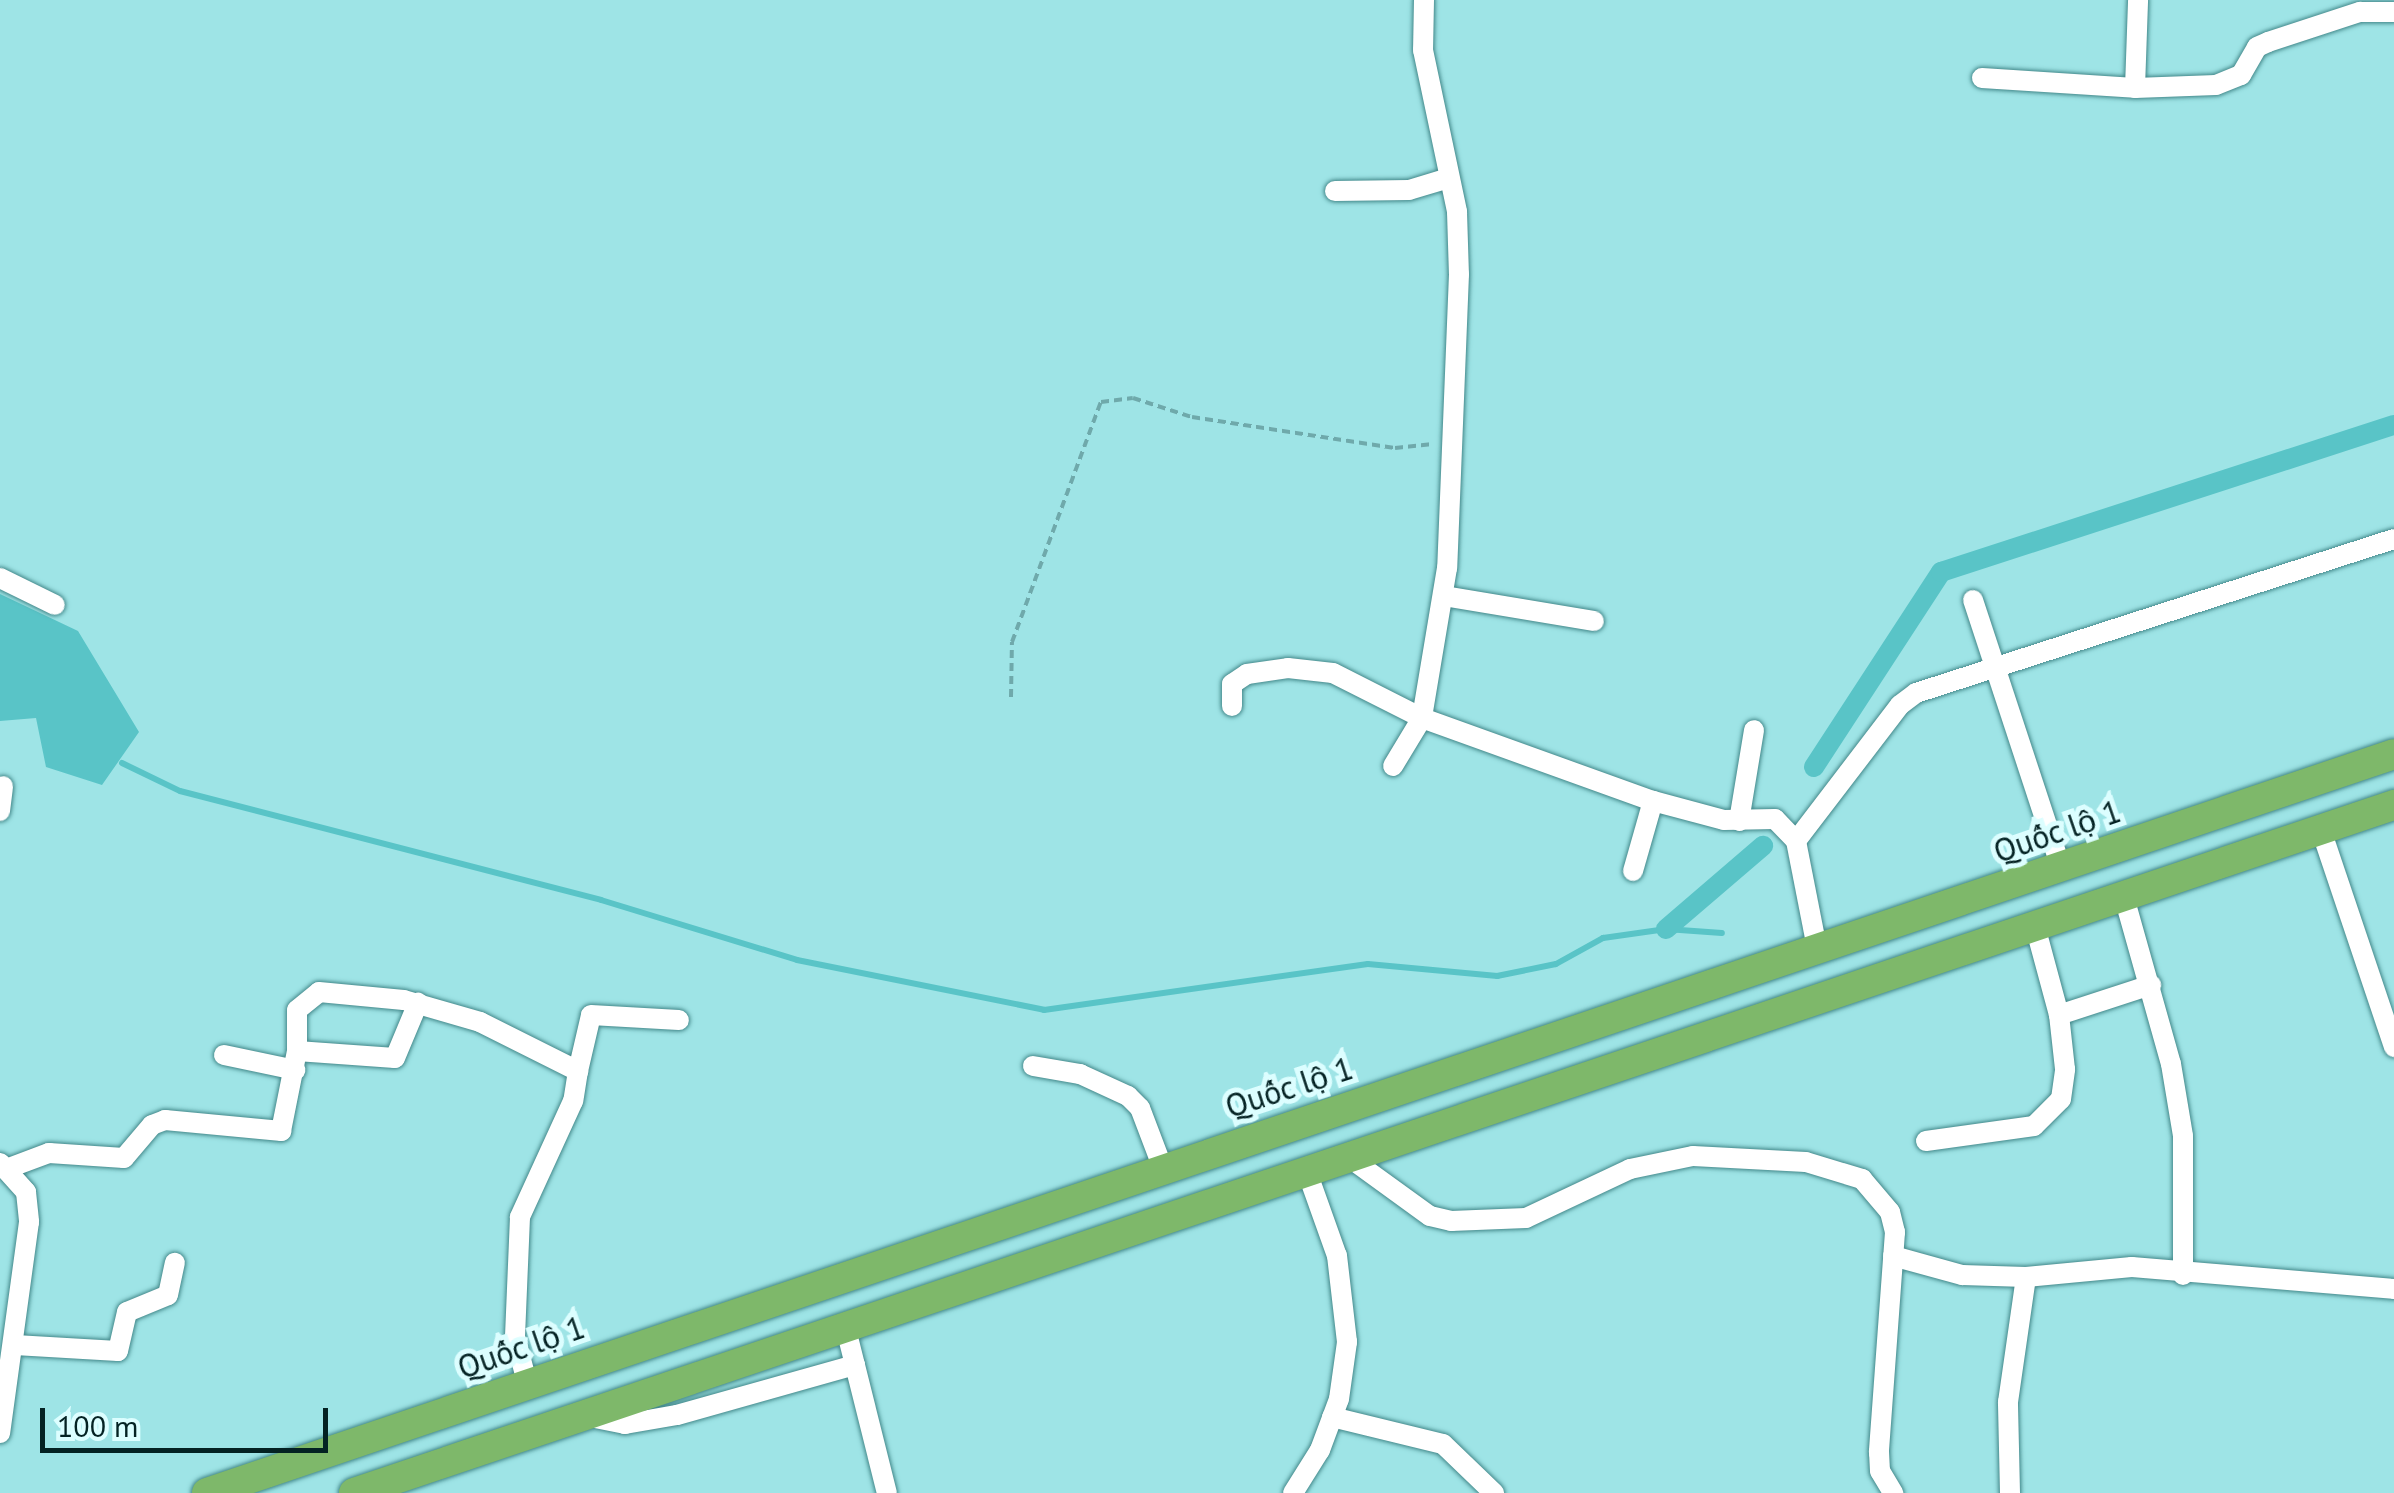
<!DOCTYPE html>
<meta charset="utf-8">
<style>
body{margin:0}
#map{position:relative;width:2394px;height:1493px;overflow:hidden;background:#9ee4e6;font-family:"PT Sans",sans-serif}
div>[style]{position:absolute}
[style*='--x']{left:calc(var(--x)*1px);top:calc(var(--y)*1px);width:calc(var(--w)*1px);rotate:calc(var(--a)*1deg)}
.water>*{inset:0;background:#59c4c7}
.stream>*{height:6px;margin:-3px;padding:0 3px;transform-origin:3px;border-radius:3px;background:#59c4c7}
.canal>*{height:20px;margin:-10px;padding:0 10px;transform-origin:10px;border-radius:10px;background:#59c4c7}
.path>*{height:4px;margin-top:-2px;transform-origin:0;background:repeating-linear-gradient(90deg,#6fa9ab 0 8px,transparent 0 13px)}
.roads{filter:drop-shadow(0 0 2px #43888a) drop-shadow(0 0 2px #43888a)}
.minor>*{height:20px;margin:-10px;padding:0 10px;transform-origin:10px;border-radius:10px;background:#fff}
.highway>*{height:30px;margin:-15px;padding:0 15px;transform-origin:15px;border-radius:15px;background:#7eb86a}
span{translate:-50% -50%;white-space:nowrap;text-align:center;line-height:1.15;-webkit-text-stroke:10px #dcfeff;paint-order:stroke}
.street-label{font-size:32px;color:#042223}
.scale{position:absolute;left:40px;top:1408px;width:288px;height:45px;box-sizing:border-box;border:5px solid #042223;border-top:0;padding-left:12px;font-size:30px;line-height:35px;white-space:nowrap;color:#042223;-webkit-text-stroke:8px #dcfeff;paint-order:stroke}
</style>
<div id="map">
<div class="water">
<div style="clip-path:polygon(0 594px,78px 631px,139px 732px,102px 785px,46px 767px,36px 718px,0 721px)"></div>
</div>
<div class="stream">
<div style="--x:122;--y:763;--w:64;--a:25.8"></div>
<div style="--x:180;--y:791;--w:435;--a:14.5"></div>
<div style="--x:601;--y:900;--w:205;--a:17"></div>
<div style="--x:797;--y:960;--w:252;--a:11.4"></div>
<div style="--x:1044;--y:1010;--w:327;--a:-8.1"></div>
<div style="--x:1368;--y:964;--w:130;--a:5.3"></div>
<div style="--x:1497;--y:976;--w:60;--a:-11.5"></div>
<div style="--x:1556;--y:964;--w:54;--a:-29"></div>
<div style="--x:1603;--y:938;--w:64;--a:-8.1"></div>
<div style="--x:1666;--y:929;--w:56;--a:4.1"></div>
</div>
<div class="canal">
<div style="--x:1814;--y:767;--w:233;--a:-56.9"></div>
<div style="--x:1941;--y:572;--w:476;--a:-18"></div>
<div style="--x:1666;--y:929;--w:128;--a:-40.6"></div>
</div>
<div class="path">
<div style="--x:1011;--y:697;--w:55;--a:-89"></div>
<div style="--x:1012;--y:642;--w:256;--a:-69.7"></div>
<div style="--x:1101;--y:402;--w:32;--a:-7"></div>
<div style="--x:1133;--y:398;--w:62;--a:17.9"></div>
<div style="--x:1192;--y:417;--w:205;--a:8.7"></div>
<div style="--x:1395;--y:448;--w:38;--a:-6"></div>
</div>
<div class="roads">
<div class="minor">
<div style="--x:1424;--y:0;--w:50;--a:91.1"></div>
<div style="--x:1423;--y:50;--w:166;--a:78.1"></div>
<div style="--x:1457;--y:212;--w:62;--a:88.2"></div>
<div style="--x:1459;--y:274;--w:294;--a:92.3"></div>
<div style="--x:1447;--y:568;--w:152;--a:99.5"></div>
<div style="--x:1422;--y:718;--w:245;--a:19.8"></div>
<div style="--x:1653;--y:801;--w:73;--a:15"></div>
<div style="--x:1724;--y:820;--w:51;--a:-1.1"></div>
<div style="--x:1775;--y:819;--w:30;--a:46"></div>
<div style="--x:1796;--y:841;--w:171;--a:-52.6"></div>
<div style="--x:1900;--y:705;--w:20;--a:-37"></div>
<div style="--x:1916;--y:693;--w:502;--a:-17.86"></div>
<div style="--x:1982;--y:78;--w:153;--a:3.7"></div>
<div style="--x:2135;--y:88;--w:81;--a:-2.1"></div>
<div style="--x:2216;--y:85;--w:27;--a:-22"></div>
<div style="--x:2241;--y:75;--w:32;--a:-60"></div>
<div style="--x:2257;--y:47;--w:12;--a:-24"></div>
<div style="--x:2268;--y:42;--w:97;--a:-18.1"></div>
<div style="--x:2360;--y:12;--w:34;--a:0"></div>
<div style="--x:2135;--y:88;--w:88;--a:-88"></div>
<div style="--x:1335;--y:191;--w:74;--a:-0.8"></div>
<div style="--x:1409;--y:190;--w:42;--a:-16.7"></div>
<div style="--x:0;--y:578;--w:61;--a:26.1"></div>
<div style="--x:1444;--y:596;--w:152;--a:9.5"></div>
<div style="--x:1973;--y:600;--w:281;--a:71.8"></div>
<div style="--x:1232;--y:706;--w:22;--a:-90"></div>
<div style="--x:1232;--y:684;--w:18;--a:-34"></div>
<div style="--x:1247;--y:674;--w:41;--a:-8.3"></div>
<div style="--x:1288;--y:668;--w:45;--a:6.3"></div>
<div style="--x:1333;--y:673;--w:100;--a:26.8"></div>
<div style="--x:1422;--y:718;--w:56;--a:121.1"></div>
<div style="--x:0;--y:811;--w:25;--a:-83"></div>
<div style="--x:1739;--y:821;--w:92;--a:-80.6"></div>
<div style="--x:2321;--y:830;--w:229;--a:71.4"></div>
<div style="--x:1796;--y:841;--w:109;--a:78.9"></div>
<div style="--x:1633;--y:871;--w:73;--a:-74.1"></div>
<div style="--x:2124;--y:897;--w:173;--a:74.3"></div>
<div style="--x:2171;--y:1064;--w:73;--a:80.5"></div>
<div style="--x:2183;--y:1136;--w:139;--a:90"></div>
<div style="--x:2059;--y:1015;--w:97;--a:-18.1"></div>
<div style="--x:297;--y:1051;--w:98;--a:4.1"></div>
<div style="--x:395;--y:1058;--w:60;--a:-67.3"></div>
<div style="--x:224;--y:1055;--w:73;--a:11.9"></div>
<div style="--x:1033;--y:1066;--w:48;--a:9.7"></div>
<div style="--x:1080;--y:1074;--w:53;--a:24.6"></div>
<div style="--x:1128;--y:1096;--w:17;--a:45"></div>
<div style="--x:1140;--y:1108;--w:62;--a:69.2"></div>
<div style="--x:578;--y:1071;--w:57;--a:-76.9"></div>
<div style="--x:591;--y:1015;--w:88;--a:3.3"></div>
<div style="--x:1926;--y:1141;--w:109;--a:-7.9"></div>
<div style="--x:2034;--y:1126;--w:38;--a:-45"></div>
<div style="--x:2061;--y:1099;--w:30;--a:-82"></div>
<div style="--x:2065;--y:1069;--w:54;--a:-96.3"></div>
<div style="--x:2059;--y:1015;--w:92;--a:-105.1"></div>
<div style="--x:1347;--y:1156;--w:102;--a:35.9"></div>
<div style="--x:1430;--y:1216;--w:22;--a:13"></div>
<div style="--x:1451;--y:1221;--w:75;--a:-2.3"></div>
<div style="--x:1526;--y:1218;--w:115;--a:-25.2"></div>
<div style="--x:1630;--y:1169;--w:64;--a:-11.7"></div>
<div style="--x:1693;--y:1156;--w:113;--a:3"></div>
<div style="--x:1806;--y:1162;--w:59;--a:16.9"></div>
<div style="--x:1862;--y:1179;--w:43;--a:49.7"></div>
<div style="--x:1890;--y:1212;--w:21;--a:76"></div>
<div style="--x:1895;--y:1232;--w:221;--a:94.2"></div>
<div style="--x:1879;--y:1452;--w:19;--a:87"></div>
<div style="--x:1880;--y:1471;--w:26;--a:59"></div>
<div style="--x:0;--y:1163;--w:39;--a:48"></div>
<div style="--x:26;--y:1192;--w:30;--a:84"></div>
<div style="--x:29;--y:1222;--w:213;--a:97.8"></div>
<div style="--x:6;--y:1169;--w:46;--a:-20.4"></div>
<div style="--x:49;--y:1153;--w:75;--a:3.8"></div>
<div style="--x:124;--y:1158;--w:43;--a:-49.7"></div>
<div style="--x:152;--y:1125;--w:14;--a:-21"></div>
<div style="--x:165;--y:1120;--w:117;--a:5.4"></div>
<div style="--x:281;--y:1131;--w:82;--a:-78.7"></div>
<div style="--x:297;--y:1051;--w:41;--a:-90"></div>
<div style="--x:297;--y:1010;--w:28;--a:-39"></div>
<div style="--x:319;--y:992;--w:85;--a:5.4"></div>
<div style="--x:404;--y:1000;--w:79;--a:16.1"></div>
<div style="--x:480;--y:1022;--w:110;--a:26.6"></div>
<div style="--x:578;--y:1071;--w:30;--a:99"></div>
<div style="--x:573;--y:1101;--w:128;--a:114.6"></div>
<div style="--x:520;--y:1217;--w:120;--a:92.4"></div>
<div style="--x:515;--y:1337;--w:47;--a:75.1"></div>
<div style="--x:1893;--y:1256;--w:72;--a:15.4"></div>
<div style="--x:1962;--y:1275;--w:64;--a:1.8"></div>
<div style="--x:2026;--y:1277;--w:106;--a:-5.4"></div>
<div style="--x:2132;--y:1267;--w:263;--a:4.8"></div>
<div style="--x:845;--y:1325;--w:173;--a:76"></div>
<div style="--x:15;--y:1345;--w:103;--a:3.3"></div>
<div style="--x:118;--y:1351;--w:40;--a:-77"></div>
<div style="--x:127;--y:1312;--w:44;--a:-22.5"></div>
<div style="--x:168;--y:1295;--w:33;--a:-78"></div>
<div style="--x:585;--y:1416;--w:41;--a:11.3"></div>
<div style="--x:625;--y:1424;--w:53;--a:-9.8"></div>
<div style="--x:677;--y:1415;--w:185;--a:-15.7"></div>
<div style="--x:1332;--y:1417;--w:114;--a:13.7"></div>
<div style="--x:1443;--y:1444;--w:71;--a:43.9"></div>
<div style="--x:1293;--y:1493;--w:51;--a:-57.9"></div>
<div style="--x:1320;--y:1450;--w:54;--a:-69.6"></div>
<div style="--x:1339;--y:1399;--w:58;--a:-82"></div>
<div style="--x:1347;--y:1342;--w:87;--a:-96.6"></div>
<div style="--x:1337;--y:1256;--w:92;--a:-109.6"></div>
<div style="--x:2010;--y:1493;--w:91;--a:-91.3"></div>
<div style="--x:2008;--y:1402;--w:126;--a:-81.8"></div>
</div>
<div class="highway">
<div style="--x:207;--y:1493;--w:2308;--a:-18.67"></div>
<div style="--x:354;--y:1493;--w:2153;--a:-18.64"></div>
</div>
</div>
<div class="street-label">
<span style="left:2057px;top:831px;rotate:-19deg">Quốc lộ 1</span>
<span style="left:1289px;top:1087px;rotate:-18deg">Quốc lộ 1</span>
<span style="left:521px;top:1347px;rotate:-19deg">Quốc lộ 1</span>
</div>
<div class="scale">100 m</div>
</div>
